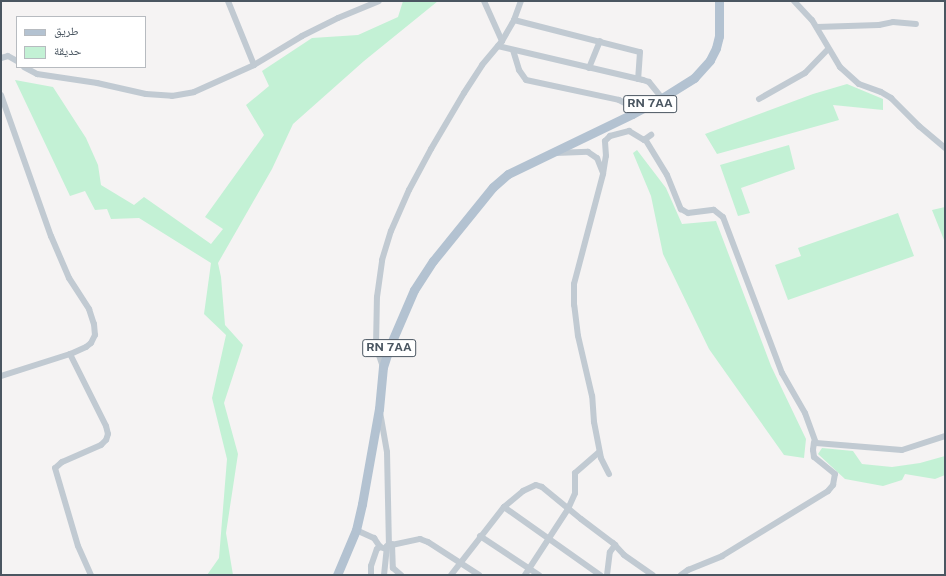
<!DOCTYPE html>
<meta charset="utf-8">
<style>
body{margin:0}
#map{position:relative;width:946px;height:576px;overflow:hidden;background:#f5f3f3;font-family:"Public Sans","Noto Naskh Arabic",sans-serif}
div>[style]{position:absolute}
[style*='--x']{left:calc(var(--x)*1px);top:calc(var(--y)*1px);width:calc(var(--w)*1px);rotate:calc(var(--a)*1deg)}
.green>*{inset:0;background:#c3f1d5}
.street>*{height:6px;margin:-3px;padding:0 3px;transform-origin:3px;border-radius:3px;background:#c1cad2}
.primary>*{height:9px;margin:-4.5px;padding:0 4.5px;transform-origin:4.5px;border-radius:4.5px;background:#b3c2d1}
span{translate:-50% -50%;white-space:nowrap;text-align:center;line-height:1.15;-webkit-text-stroke:3px #fff;paint-order:stroke}
.shield-label span{padding:1px 3px;background:#fff;border:1px solid;border-radius:3px;-webkit-text-stroke-width:0}
.shield-label{font-size:12px;color:#4a5661;font-weight:700}
.frame{position:absolute;inset:0;border:2px solid #4a5661;pointer-events:none}
.legend{position:absolute;left:16px;top:16px;width:130px;height:52px;box-sizing:border-box;background:#fff;border:1px solid #b7bbc0;margin:0;padding:5px 7px;list-style:none;font-size:12px;color:#4a5661}
.legend li{display:flex;align-items:center;gap:8px;height:20px}
.legend b{width:20px;border:1px solid #b7bbc0}
</style>
<div id="map">
<div class="green">
<div style="clip-path:polygon(403px 1px,438px 1px,364px 61px,293px 124px,272px 169px,218px 263px,221px 277px,225px 325px,243px 345px,224px 403px,238px 454px,226px 533px,233px 575px,207px 575px,219px 558px,227px 459px,212px 398px,226px 335px,204px 314px,211px 263px,139px 218px,111px 219px,107px 209px,95px 210px,85px 191px,70px 196px,15px 80px,53px 87px,86px 138px,98px 165px,101px 185px,134px 205px,144px 197px,211px 244px,223px 229px,205px 217px,264px 135px,246px 105px,269px 86px,262px 71px,312px 38px,358px 35px,398px 17px)"></div>
<div style="clip-path:polygon(847px 84px,883px 99px,883px 110px,833px 105px,839px 120px,717px 154px,705px 134px,813px 94px)"></div>
<div style="clip-path:polygon(789px 145px,795px 169px,741px 188px,750px 213px,738px 216px,720px 165px)"></div>
<div style="clip-path:polygon(637px 150px,666px 188px,682px 224px,716px 221px,771px 366px,806px 439px,804px 458px,784px 455px,709px 349px,663px 254px,651px 196px,633px 153px)"></div>
<div style="clip-path:polygon(945px 207px,945px 240px,944px 240px,932px 210px)"></div>
<div style="clip-path:polygon(898px 213px,914px 256px,788px 300px,775px 265px,801px 256px,798px 248px)"></div>
<div style="clip-path:polygon(822px 448px,853px 451px,862px 464px,892px 467px,920px 463px,945px 456px,945px 475px,935px 479px,905px 474px,902px 480px,883px 486px,845px 479px,818px 454px)"></div>
</div>
<div class="street">
<div style="--x:228;--y:1;--w:69;--a:67.9"></div>
<div style="--x:484;--y:1;--w:44;--a:65.8"></div>
<div style="--x:794;--y:1;--w:26;--a:47"></div>
<div style="--x:812;--y:20;--w:55;--a:59.2"></div>
<div style="--x:840;--y:67;--w:25;--a:42"></div>
<div style="--x:859;--y:84;--w:23;--a:20"></div>
<div style="--x:881;--y:92;--w:12;--a:31"></div>
<div style="--x:891;--y:98;--w:40;--a:45"></div>
<div style="--x:919;--y:126;--w:34;--a:40"></div>
<div style="--x:514;--y:20;--w:130;--a:14.3"></div>
<div style="--x:640;--y:52;--w:27;--a:94"></div>
<div style="--x:817;--y:27;--w:62;--a:-1.8"></div>
<div style="--x:879;--y:25;--w:14;--a:-12"></div>
<div style="--x:893;--y:22;--w:23;--a:5"></div>
<div style="--x:498;--y:46;--w:149;--a:13.2"></div>
<div style="--x:643;--y:80;--w:6;--a:18"></div>
<div style="--x:649;--y:82;--w:21;--a:51"></div>
<div style="--x:513;--y:50;--w:21;--a:73"></div>
<div style="--x:519;--y:70;--w:12;--a:55"></div>
<div style="--x:526;--y:80;--w:95;--a:12.1"></div>
<div style="--x:619;--y:100;--w:22;--a:27"></div>
<div style="--x:1;--y:58;--w:7;--a:-16"></div>
<div style="--x:8;--y:56;--w:10;--a:29"></div>
<div style="--x:24;--y:67;--w:15;--a:28"></div>
<div style="--x:37;--y:74;--w:61;--a:8.5"></div>
<div style="--x:97;--y:83;--w:50;--a:12.7"></div>
<div style="--x:146;--y:94;--w:26;--a:4"></div>
<div style="--x:172;--y:96;--w:22;--a:-10"></div>
<div style="--x:194;--y:92;--w:66;--a:-24.2"></div>
<div style="--x:254;--y:65;--w:56;--a:-31.1"></div>
<div style="--x:302;--y:36;--w:40;--a:-26.6"></div>
<div style="--x:338;--y:18;--w:44;--a:-22.5"></div>
<div style="--x:589;--y:68;--w:29;--a:-68"></div>
<div style="--x:1;--y:95;--w:150;--a:70.5"></div>
<div style="--x:51;--y:236;--w:46;--a:66.8"></div>
<div style="--x:69;--y:278;--w:37;--a:57"></div>
<div style="--x:89;--y:309;--w:16;--a:72"></div>
<div style="--x:94;--y:324;--w:11;--a:85"></div>
<div style="--x:95;--y:335;--w:9;--a:117"></div>
<div style="--x:91;--y:343;--w:6;--a:141"></div>
<div style="--x:86;--y:347;--w:17;--a:156"></div>
<div style="--x:70;--y:354;--w:72;--a:162.3"></div>
<div style="--x:759;--y:99;--w:53;--a:-29.5"></div>
<div style="--x:805;--y:73;--w:33;--a:-46"></div>
<div style="--x:645;--y:139;--w:42;--a:58.6"></div>
<div style="--x:667;--y:175;--w:37;--a:68"></div>
<div style="--x:681;--y:209;--w:8;--a:30"></div>
<div style="--x:688;--y:213;--w:26;--a:-7"></div>
<div style="--x:714;--y:210;--w:11;--a:38"></div>
<div style="--x:723;--y:217;--w:167;--a:69.3"></div>
<div style="--x:782;--y:373;--w:46;--a:60.1"></div>
<div style="--x:805;--y:413;--w:32;--a:70"></div>
<div style="--x:816;--y:443;--w:86;--a:4.7"></div>
<div style="--x:902;--y:450;--w:45;--a:-18"></div>
<div style="--x:555;--y:153;--w:33;--a:-2"></div>
<div style="--x:588;--y:152;--w:11;--a:34"></div>
<div style="--x:597;--y:158;--w:16;--a:68"></div>
<div style="--x:70;--y:354;--w:80;--a:63.4"></div>
<div style="--x:106;--y:426;--w:8;--a:76"></div>
<div style="--x:108;--y:434;--w:6;--a:108"></div>
<div style="--x:106;--y:440;--w:7;--a:135"></div>
<div style="--x:101;--y:445;--w:43;--a:156.4"></div>
<div style="--x:62;--y:462;--w:9;--a:139"></div>
<div style="--x:55;--y:468;--w:81;--a:73.6"></div>
<div style="--x:78;--y:546;--w:32;--a:66"></div>
<div style="--x:383;--y:367;--w:21;--a:-109"></div>
<div style="--x:376;--y:347;--w:50;--a:-88.9"></div>
<div style="--x:377;--y:297;--w:37;--a:-82"></div>
<div style="--x:382;--y:260;--w:30;--a:-73"></div>
<div style="--x:391;--y:231;--w:45;--a:-66.3"></div>
<div style="--x:409;--y:190;--w:47;--a:-61.8"></div>
<div style="--x:431;--y:149;--w:65;--a:-59.5"></div>
<div style="--x:464;--y:93;--w:33;--a:-57"></div>
<div style="--x:482;--y:65;--w:31;--a:-50"></div>
<div style="--x:502;--y:41;--w:24;--a:-60"></div>
<div style="--x:514;--y:20;--w:20;--a:-70"></div>
<div style="--x:380;--y:412;--w:41;--a:80.1"></div>
<div style="--x:387;--y:452;--w:93;--a:88.8"></div>
<div style="--x:609;--y:474;--w:18;--a:-117"></div>
<div style="--x:601;--y:458;--w:37;--a:-101"></div>
<div style="--x:594;--y:422;--w:26;--a:-94"></div>
<div style="--x:592;--y:396;--w:62;--a:-103.1"></div>
<div style="--x:578;--y:336;--w:31;--a:-97"></div>
<div style="--x:574;--y:305;--w:21;--a:-90"></div>
<div style="--x:574;--y:284;--w:114;--a:-75.2"></div>
<div style="--x:603;--y:174;--w:18;--a:-81"></div>
<div style="--x:606;--y:156;--w:15;--a:-94"></div>
<div style="--x:605;--y:141;--w:7;--a:-45"></div>
<div style="--x:610;--y:136;--w:20;--a:-15"></div>
<div style="--x:629;--y:131;--w:17;--a:31"></div>
<div style="--x:644;--y:140;--w:9;--a:-36"></div>
<div style="--x:504;--y:507;--w:118;--a:35.3"></div>
<div style="--x:356;--y:530;--w:20;--a:24"></div>
<div style="--x:374;--y:538;--w:11;--a:56"></div>
<div style="--x:480;--y:536;--w:71;--a:33.5"></div>
<div style="--x:392;--y:544;--w:24;--a:88"></div>
<div style="--x:393;--y:568;--w:11;--a:41"></div>
<div style="--x:371;--y:575;--w:9;--a:-90"></div>
<div style="--x:371;--y:566;--w:18;--a:-71"></div>
<div style="--x:377;--y:549;--w:4;--a:-34"></div>
<div style="--x:380;--y:547;--w:6;--a:18"></div>
<div style="--x:384;--y:575;--w:29;--a:-84"></div>
<div style="--x:387;--y:546;--w:34;--a:-12"></div>
<div style="--x:420;--y:539;--w:9;--a:21"></div>
<div style="--x:428;--y:542;--w:61;--a:32.9"></div>
<div style="--x:451;--y:575;--w:86;--a:-52.1"></div>
<div style="--x:504;--y:507;--w:25;--a:-40"></div>
<div style="--x:523;--y:491;--w:14;--a:-25"></div>
<div style="--x:536;--y:485;--w:6;--a:18"></div>
<div style="--x:542;--y:487;--w:50;--a:39.4"></div>
<div style="--x:581;--y:519;--w:40;--a:37"></div>
<div style="--x:613;--y:543;--w:16;--a:47"></div>
<div style="--x:624;--y:555;--w:35;--a:35"></div>
<div style="--x:525;--y:575;--w:79;--a:-56.9"></div>
<div style="--x:568;--y:509;--w:17;--a:-66"></div>
<div style="--x:575;--y:493;--w:20;--a:-90"></div>
<div style="--x:575;--y:473;--w:32;--a:-41"></div>
<div style="--x:607;--y:575;--w:23;--a:-83"></div>
<div style="--x:610;--y:552;--w:9;--a:-54"></div>
<div style="--x:681;--y:575;--w:9;--a:-36"></div>
<div style="--x:688;--y:570;--w:37;--a:-22"></div>
<div style="--x:722;--y:556;--w:124;--a:-31.5"></div>
<div style="--x:828;--y:491;--w:8;--a:-50"></div>
<div style="--x:833;--y:485;--w:11;--a:-80"></div>
<div style="--x:835;--y:474;--w:27;--a:-141"></div>
<div style="--x:814;--y:457;--w:7;--a:-98"></div>
<div style="--x:813;--y:450;--w:8;--a:-83"></div>
</div>
<div class="primary">
<div style="--x:337;--y:575;--w:49;--a:-67.1"></div>
<div style="--x:356;--y:530;--w:27;--a:-77"></div>
<div style="--x:362;--y:504;--w:97;--a:-79.9"></div>
<div style="--x:379;--y:409;--w:42;--a:-84.6"></div>
<div style="--x:383;--y:367;--w:20;--a:-72"></div>
<div style="--x:389;--y:348;--w:63;--a:-66.7"></div>
<div style="--x:414;--y:290;--w:35;--a:-57"></div>
<div style="--x:433;--y:261;--w:95;--a:-51"></div>
<div style="--x:493;--y:187;--w:20;--a:-41"></div>
<div style="--x:508;--y:174;--w:138;--a:-25.8"></div>
<div style="--x:632;--y:114;--w:34;--a:-28"></div>
<div style="--x:662;--y:98;--w:38;--a:-32"></div>
<div style="--x:694;--y:78;--w:24;--a:-48"></div>
<div style="--x:710;--y:60;--w:13;--a:-63"></div>
<div style="--x:716;--y:48;--w:12;--a:-76"></div>
<div style="--x:719;--y:36;--w:35;--a:-90"></div>
</div>
<div class="shield-label">
<span style="left:650px;top:104px">RN 7AA</span>
<span style="left:389px;top:348px">RN 7AA</span>
</div>
<div class="frame"></div>
<ul class="legend">
<li><b style="height:5px;background:#b3c2d1"></b>طريق</li>
<li><b style="height:11px;background:#c3f1d5"></b>حديقة</li>
</ul>
</div>
